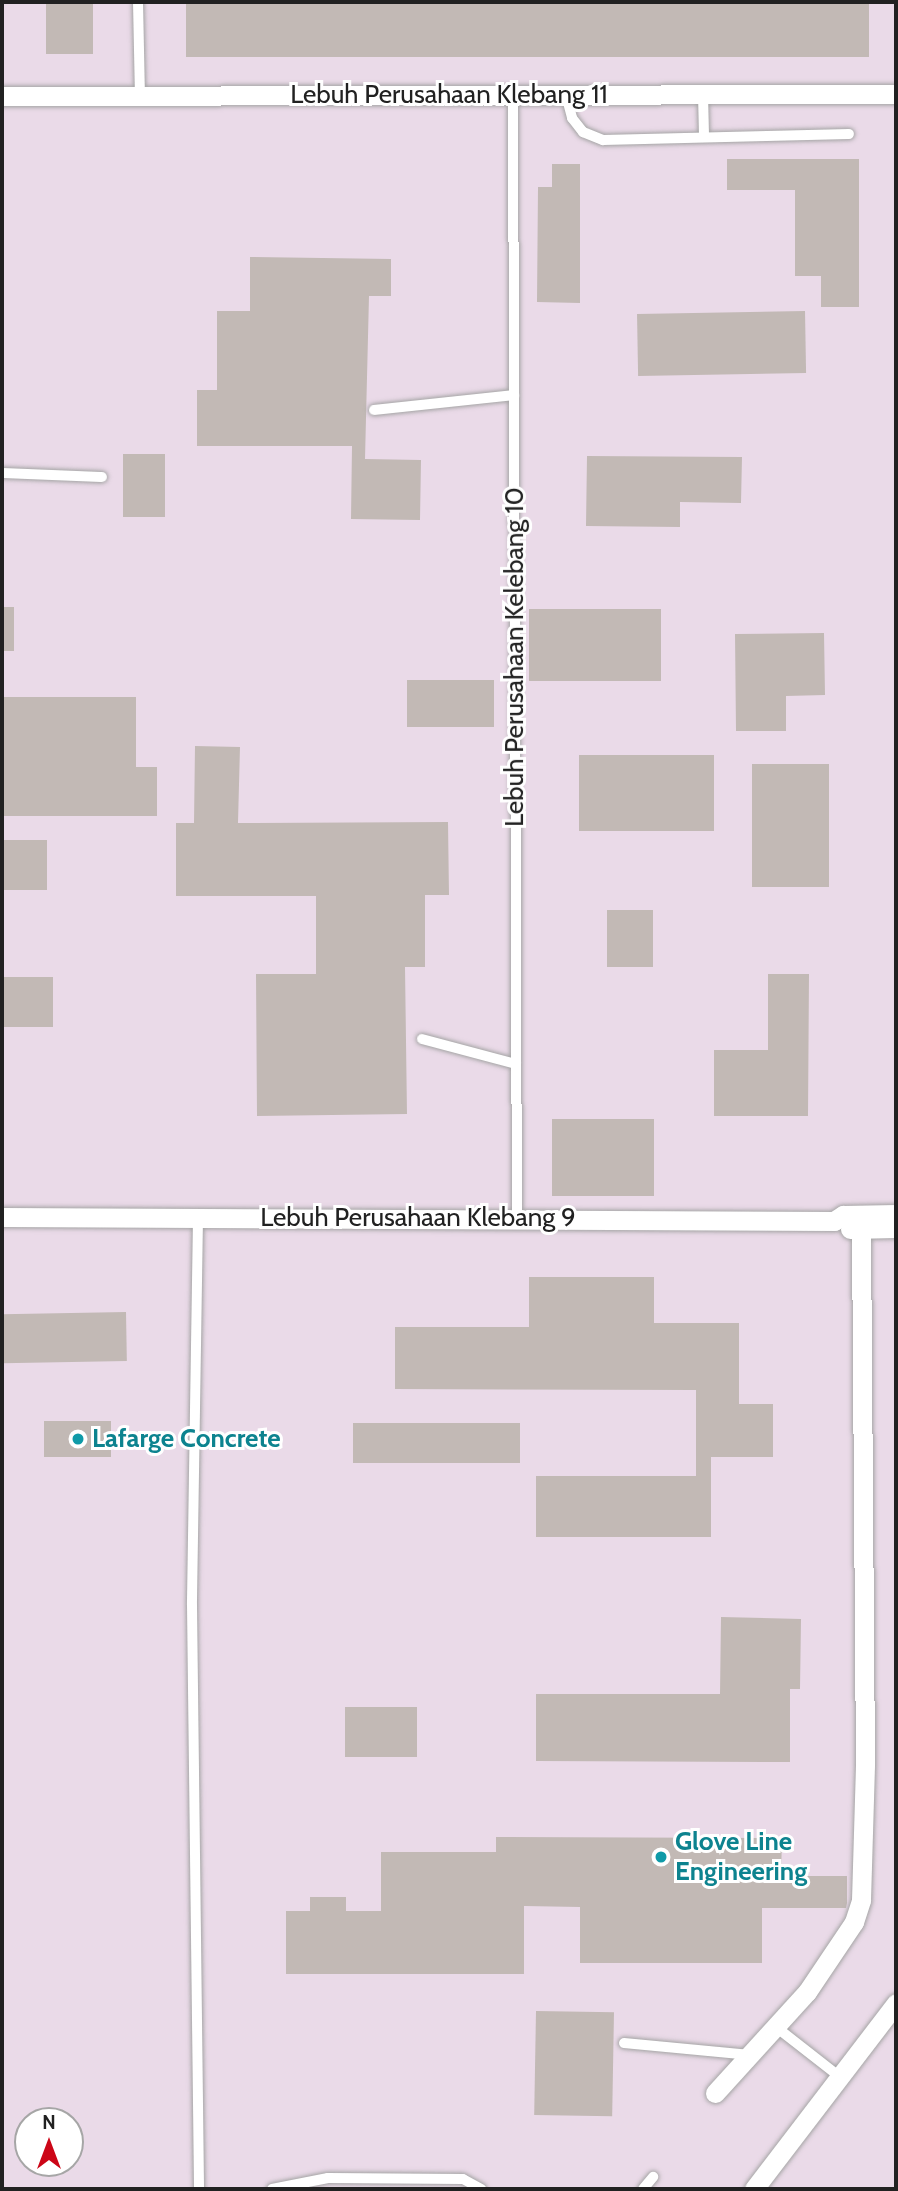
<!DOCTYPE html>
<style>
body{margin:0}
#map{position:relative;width:898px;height:2191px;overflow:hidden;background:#f1ede8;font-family:Cabin,sans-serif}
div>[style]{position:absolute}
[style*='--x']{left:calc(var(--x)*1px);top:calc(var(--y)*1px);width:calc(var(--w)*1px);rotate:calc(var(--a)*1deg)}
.industrial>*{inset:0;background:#eadae8}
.building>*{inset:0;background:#c2b9b5;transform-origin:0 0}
.roads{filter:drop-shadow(0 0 2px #a5a5a5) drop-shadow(0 0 2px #a5a5a5)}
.service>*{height:10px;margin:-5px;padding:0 5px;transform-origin:5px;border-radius:5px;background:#fff}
.minor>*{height:19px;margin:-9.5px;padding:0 9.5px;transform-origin:9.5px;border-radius:9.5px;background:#fff}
.dots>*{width:19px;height:19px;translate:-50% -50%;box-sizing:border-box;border:4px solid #fff;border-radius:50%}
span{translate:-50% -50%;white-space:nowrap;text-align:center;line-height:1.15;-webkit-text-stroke:6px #fff;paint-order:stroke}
.street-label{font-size:26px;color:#212121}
.culture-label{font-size:26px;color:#0d838f;font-weight:700}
.left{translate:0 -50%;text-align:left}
.frame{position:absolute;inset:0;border:4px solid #212121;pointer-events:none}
.north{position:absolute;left:14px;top:2107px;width:70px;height:70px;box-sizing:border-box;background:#fff;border:2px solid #a6a6a6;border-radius:50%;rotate:0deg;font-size:19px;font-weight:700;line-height:28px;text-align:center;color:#212121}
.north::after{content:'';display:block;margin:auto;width:24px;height:32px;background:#cc0617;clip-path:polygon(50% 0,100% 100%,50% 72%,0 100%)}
</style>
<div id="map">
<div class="industrial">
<div style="clip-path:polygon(evenodd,2px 2px,896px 2px,896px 2189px,2px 2189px,2px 2px,28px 2121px,70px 2121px,70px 2163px,28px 2163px,28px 2121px)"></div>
</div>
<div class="building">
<div style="left:46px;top:2px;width:47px;height:52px"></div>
<div style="left:186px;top:2px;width:683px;height:55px"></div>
<div style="clip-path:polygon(727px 159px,859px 159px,859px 307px,821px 307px,821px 276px,795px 276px,795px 190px,727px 190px)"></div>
<div style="clip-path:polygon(552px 164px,580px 164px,580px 303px,537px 302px,538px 187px,552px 187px)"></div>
<div style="clip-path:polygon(250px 257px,391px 259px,391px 296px,369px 296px,365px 459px,421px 460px,420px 520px,351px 519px,352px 446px,197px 446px,197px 390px,217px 390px,217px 311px,250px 311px)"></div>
<div style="left:805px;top:311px;width:62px;height:168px;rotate:89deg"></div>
<div style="left:123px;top:454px;width:42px;height:63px"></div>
<div style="clip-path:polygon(587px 456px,742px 457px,741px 503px,680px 502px,680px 527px,586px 526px)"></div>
<div style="left:2px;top:607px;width:12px;height:44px"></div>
<div style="left:529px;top:609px;width:132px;height:72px"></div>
<div style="clip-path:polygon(824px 633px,825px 695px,786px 696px,786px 731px,736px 731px,735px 634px)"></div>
<div style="left:407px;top:680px;width:87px;height:47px"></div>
<div style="clip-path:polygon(2px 697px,136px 697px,136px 767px,157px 767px,157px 816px,2px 816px)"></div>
<div style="clip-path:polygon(195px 746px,240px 747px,238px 823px,448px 822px,449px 895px,425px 895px,425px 967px,405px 967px,407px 1114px,257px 1116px,256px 974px,316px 974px,316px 896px,176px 896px,176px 823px,194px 823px)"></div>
<div style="left:579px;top:755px;width:135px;height:76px"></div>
<div style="left:752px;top:764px;width:77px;height:123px"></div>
<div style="left:2px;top:840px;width:45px;height:50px"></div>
<div style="left:607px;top:910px;width:46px;height:57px"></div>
<div style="clip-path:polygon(768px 974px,809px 974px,808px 1116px,714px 1116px,714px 1050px,768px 1050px)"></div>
<div style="left:2px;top:977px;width:51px;height:50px"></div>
<div style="left:552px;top:1119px;width:102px;height:77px"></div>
<div style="clip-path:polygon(529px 1277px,654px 1277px,654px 1323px,739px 1323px,739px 1404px,773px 1404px,773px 1457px,711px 1457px,711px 1537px,536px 1537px,536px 1476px,696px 1476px,696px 1390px,395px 1389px,395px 1327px,529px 1327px)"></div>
<div style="left:126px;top:1312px;width:49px;height:124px;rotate:89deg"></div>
<div style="left:44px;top:1421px;width:67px;height:36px"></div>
<div style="left:353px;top:1423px;width:167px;height:40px"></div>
<div style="clip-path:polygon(721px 1617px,801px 1619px,800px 1689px,790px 1689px,790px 1762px,536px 1761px,536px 1694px,720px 1694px)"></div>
<div style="left:345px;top:1707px;width:72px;height:50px"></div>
<div style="clip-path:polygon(496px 1837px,782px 1838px,781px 1876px,847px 1876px,847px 1903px,846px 1908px,762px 1908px,762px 1963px,580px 1963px,580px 1907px,524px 1906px,524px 1974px,286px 1974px,286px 1911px,310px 1911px,310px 1897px,346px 1897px,346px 1911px,381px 1911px,381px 1852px,496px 1852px)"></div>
<div style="left:536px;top:2011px;width:78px;height:104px;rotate:1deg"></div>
</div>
<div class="roads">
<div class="service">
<div style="--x:138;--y:2;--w:93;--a:88.8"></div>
<div style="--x:703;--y:94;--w:42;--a:88.6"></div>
<div style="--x:513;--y:95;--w:1124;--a:89.8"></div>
<div style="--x:566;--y:95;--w:24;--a:75"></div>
<div style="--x:572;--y:118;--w:18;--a:52"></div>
<div style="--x:583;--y:132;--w:22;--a:22"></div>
<div style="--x:603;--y:140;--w:246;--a:-1.4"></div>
<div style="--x:374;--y:410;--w:141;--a:-6.1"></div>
<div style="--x:2;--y:473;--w:100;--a:2.3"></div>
<div style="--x:422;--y:1039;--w:97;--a:14.9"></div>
<div style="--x:198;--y:1218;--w:387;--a:90.9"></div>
<div style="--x:192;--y:1605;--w:584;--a:89.31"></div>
<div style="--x:776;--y:2027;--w:81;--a:38"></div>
<div style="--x:624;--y:2043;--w:127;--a:5.4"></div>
<div style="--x:272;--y:2189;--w:57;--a:-11.1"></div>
<div style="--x:328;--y:2178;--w:135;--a:0.4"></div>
<div style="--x:463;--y:2179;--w:21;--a:29"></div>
<div style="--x:643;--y:2189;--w:16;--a:-50"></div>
</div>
<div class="minor">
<div style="--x:2;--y:96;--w:894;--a:-0.13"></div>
<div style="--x:2;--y:1217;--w:832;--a:0.28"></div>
<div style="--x:834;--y:1221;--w:11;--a:-34"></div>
<div style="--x:843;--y:1215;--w:53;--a:-1.1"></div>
<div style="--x:850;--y:1229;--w:46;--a:-1.2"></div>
<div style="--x:715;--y:2093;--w:137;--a:-47.7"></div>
<div style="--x:807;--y:1992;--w:84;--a:-56.1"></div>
<div style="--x:854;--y:1922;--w:23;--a:-72"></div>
<div style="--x:861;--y:1900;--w:135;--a:-88.3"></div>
<div style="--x:865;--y:1765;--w:537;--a:-90.43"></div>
<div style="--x:754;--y:2189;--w:234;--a:-52.6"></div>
</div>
</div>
<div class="dots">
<div style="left:78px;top:1439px;background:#0f9aa8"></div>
<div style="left:661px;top:1857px;background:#0f9aa8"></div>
</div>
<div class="street-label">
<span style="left:449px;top:95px">Lebuh Perusahaan Klebang 11</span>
<span style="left:515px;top:657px;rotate:-90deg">Lebuh Perusahaan Kelebang 10</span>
<span style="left:418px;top:1218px">Lebuh Perusahaan Klebang 9</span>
</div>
<div class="culture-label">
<span class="left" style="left:92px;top:1439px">Lafarge Concrete</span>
<span class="left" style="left:675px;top:1857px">Glove Line<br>Engineering</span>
</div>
<div class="frame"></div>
<div class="north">N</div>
</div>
